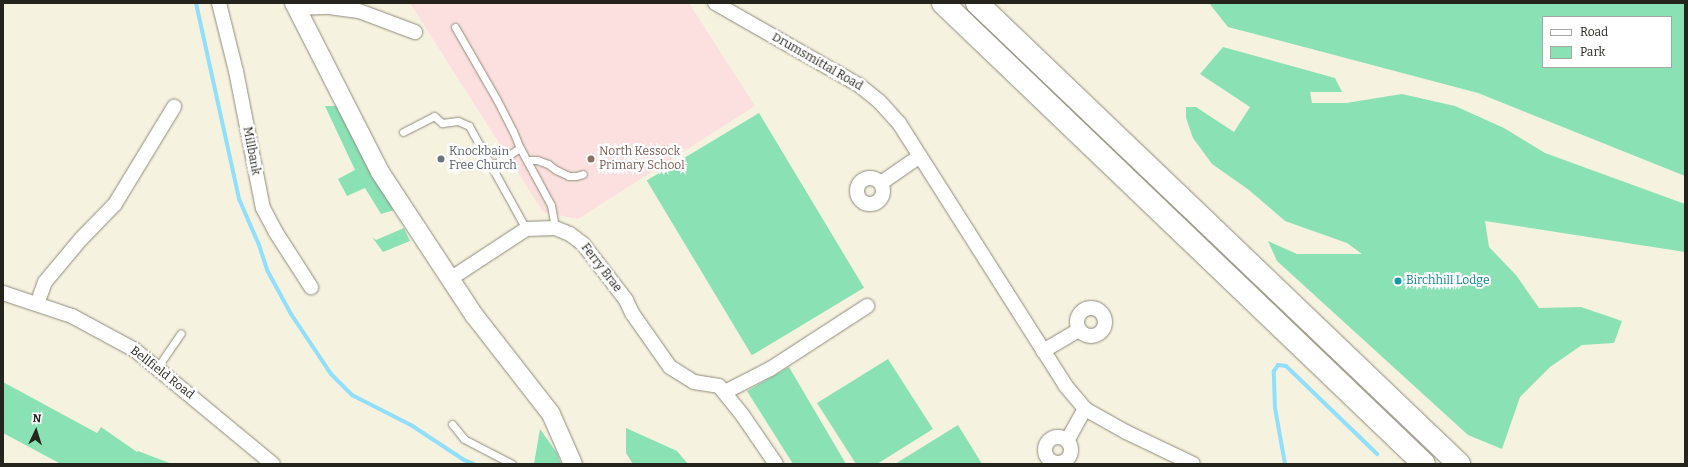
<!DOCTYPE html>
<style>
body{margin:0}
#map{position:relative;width:1688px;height:467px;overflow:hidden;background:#f6f2e0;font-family:Bitter,serif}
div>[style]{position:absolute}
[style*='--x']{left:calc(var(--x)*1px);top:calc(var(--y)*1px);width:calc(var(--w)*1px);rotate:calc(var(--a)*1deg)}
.education>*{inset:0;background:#fce0df}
.green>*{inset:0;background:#8ae1b4;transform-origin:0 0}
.stream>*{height:4px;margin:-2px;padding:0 2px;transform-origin:2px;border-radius:2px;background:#91dffb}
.roads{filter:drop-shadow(0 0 1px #8f8b7a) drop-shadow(0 0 1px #8f8b7a)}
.service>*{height:7px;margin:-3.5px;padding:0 3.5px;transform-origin:3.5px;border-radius:3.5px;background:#fff}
.minor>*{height:14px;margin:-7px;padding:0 7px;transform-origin:7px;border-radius:7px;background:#fff}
.minor>.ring{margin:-7px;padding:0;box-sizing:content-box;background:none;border:14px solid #fff;border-radius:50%}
.tertiary>*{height:18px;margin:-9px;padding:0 9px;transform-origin:9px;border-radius:9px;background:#fff}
.trunk>*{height:22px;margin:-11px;padding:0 11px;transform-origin:11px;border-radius:11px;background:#fff}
.dots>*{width:11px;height:11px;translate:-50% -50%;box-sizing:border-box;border:2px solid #fff;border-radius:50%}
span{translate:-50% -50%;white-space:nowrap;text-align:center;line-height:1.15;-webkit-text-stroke:4px #fff;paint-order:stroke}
.street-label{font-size:12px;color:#24231c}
.worship-label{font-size:12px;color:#5b616d}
.left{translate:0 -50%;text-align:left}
.education-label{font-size:12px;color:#785e54}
.culture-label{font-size:12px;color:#0d838f}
.frame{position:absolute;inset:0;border:4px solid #24231c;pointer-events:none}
.legend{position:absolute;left:1542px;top:16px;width:130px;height:52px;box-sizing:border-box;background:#fff;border:1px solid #a7a7a4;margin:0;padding:5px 7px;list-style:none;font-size:12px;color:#24231c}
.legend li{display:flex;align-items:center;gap:8px;height:20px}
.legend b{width:20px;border:1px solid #a7a7a4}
.north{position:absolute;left:16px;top:411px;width:40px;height:40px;-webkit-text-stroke:3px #fff;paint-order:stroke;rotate:4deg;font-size:11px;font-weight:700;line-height:16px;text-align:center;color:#24231c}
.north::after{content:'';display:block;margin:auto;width:14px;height:18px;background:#24231c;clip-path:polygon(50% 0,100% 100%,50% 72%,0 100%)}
</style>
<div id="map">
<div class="education">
<div style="clip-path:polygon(410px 3px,689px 3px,755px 106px,578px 219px,543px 212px)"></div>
</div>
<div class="green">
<div style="clip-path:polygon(evenodd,1209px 3px,1685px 3px,1685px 176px,1478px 93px,1228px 27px,1209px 3px,1543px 17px,1671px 17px,1671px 67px,1543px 67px,1543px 17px)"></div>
<div style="clip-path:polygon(1223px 47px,1335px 78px,1342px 92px,1310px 92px,1312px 103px,1346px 103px,1402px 94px,1455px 106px,1504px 128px,1545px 153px,1685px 204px,1685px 252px,1485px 221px,1489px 247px,1516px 275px,1539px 308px,1581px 307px,1622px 321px,1614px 343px,1582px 345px,1550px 367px,1520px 397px,1502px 449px,1468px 435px,1277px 261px,1268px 241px,1297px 254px,1362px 254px,1347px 243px,1285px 221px,1249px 190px,1212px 164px,1193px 138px,1186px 118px,1186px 107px,1196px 107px,1234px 132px,1250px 107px,1200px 74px)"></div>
<div style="clip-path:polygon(325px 106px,337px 106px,348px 123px,366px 165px,394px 210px,381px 214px,365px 188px,347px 196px,338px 179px,355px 170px)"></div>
<div style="left:759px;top:113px;width:204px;height:131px;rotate:59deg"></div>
<div style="clip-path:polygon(404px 228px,410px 241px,383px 252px,372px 237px,376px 240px)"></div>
<div style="clip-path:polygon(888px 359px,933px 429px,877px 464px,856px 464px,817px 403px)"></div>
<div style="clip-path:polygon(789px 367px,846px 464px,793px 464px,747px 391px)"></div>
<div style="clip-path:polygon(3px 382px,97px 433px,101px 427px,137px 452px,138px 451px,172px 464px,61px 464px,3px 433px)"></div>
<div style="clip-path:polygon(958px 425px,982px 464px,895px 464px)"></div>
<div style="clip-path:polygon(626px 428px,677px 451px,688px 464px,633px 464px,626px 453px)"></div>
<div style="clip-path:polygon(540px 429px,557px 453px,561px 464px,534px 464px)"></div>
</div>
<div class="stream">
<div style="--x:196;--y:3;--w:201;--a:77.6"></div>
<div style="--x:239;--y:199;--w:50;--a:66.5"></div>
<div style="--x:259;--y:245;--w:26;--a:72"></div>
<div style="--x:267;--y:270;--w:50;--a:61.4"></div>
<div style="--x:291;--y:314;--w:72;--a:56.3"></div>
<div style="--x:331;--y:374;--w:30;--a:45"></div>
<div style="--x:352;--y:395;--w:66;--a:27"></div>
<div style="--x:411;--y:425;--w:64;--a:33.4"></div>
<div style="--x:464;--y:460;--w:11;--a:22"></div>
<div style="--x:1285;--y:464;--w:57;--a:-100.1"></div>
<div style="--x:1275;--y:408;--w:37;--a:-92"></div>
<div style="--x:1274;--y:371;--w:7;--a:-56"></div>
<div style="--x:1278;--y:365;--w:8;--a:7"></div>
<div style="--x:1286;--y:366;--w:127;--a:44"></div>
</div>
<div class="roads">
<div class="service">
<div style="--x:455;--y:27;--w:84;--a:60.1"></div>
<div style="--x:497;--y:100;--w:35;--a:63"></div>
<div style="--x:513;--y:131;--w:18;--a:68"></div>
<div style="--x:520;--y:148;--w:65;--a:61.5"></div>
<div style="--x:551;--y:205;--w:23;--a:80"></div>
<div style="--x:403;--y:132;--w:35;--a:-27"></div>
<div style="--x:434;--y:116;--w:11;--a:41"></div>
<div style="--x:442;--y:123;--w:16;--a:-7"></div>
<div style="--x:458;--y:121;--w:12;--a:24"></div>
<div style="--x:469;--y:126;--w:118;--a:61"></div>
<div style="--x:527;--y:160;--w:10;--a:0"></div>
<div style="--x:537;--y:160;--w:12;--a:20"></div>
<div style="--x:548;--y:164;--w:10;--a:37"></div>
<div style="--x:556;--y:170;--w:14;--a:25"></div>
<div style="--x:569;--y:176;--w:7;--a:0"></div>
<div style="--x:576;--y:176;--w:7;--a:-16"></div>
<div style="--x:492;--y:166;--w:33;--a:-33"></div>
<div style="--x:157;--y:368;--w:42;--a:-55.6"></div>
<div style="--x:452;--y:424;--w:19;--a:51"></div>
<div style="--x:464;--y:439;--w:54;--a:27.5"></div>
</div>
<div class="minor">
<div style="--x:219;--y:3;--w:70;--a:76"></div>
<div style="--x:236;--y:71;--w:140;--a:78.9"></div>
<div style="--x:263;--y:208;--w:26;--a:62"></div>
<div style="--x:275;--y:231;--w:67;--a:57.3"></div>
<div style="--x:715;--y:3;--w:166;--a:29.7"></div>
<div style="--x:859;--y:85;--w:26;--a:39"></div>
<div style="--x:879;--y:101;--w:30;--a:48"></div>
<div style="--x:899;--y:123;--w:310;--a:57.6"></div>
<div style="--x:1065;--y:385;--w:31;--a:50"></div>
<div style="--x:1085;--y:409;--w:47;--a:29.3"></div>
<div style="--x:1126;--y:432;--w:74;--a:25.5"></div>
<div style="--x:296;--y:8;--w:33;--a:-2"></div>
<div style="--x:329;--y:7;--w:30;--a:8"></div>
<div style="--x:359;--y:11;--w:60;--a:20.6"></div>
<div class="ring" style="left:857px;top:178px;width:12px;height:12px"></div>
<div style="--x:881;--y:183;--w:47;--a:-34.7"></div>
<div style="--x:450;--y:279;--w:91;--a:-33.3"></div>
<div style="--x:526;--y:229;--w:29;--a:-2"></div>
<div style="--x:555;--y:228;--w:16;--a:22"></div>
<div style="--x:570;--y:234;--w:16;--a:38"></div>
<div style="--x:583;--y:244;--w:71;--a:52.5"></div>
<div style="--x:626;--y:300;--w:14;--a:65"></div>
<div style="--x:632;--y:313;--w:66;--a:54.9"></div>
<div style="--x:670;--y:367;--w:28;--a:32"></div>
<div style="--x:694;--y:382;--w:25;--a:9"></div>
<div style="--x:719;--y:386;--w:38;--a:51"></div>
<div style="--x:743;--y:416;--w:58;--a:55.5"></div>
<div style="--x:3;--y:293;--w:73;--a:18.4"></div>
<div style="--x:72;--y:316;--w:72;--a:28.4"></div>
<div style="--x:135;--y:350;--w:179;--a:39.6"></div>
<div style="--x:37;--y:304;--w:23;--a:-70"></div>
<div style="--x:45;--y:282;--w:56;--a:-50.1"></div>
<div style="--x:81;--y:239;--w:49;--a:-45.8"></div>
<div style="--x:115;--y:204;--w:114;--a:-58.7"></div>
<div class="ring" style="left:1077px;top:308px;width:14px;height:14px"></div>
<div style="--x:1043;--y:351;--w:42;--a:-30.3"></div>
<div style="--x:725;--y:392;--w:51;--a:-27.1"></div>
<div style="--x:770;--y:369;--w:116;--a:-33"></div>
<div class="ring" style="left:1045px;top:437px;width:12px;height:12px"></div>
<div style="--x:1067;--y:441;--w:37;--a:-61"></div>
</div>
<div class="tertiary">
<div style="--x:294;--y:3;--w:190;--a:63"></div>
<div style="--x:380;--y:172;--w:171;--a:56.7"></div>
<div style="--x:474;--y:315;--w:125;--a:52.1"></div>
<div style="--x:551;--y:414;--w:55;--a:66.3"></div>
</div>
<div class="trunk">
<div style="--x:943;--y:3;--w:666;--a:43.78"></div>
<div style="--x:977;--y:3;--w:667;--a:43.72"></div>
</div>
</div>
<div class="dots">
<div style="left:441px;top:159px;background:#6b7280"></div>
<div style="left:591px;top:159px;background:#8d6e63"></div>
<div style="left:1398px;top:281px;background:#0f9aa8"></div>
</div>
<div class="street-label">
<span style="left:817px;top:62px;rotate:30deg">Drumsmittal Road</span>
<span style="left:251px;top:151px;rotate:79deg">Millbank</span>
<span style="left:601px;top:268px;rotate:52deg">Ferry Brae</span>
<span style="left:162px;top:373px;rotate:38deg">Bellfield Road</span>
</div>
<div class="worship-label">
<span class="left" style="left:449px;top:159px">Knockbain<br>Free Church</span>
</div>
<div class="education-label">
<span class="left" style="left:599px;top:159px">North Kessock<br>Primary School</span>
</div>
<div class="culture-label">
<span class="left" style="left:1406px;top:281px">Birchhill Lodge</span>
</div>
<div class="frame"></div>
<ul class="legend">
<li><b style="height:5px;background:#fff"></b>Road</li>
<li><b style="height:11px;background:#8ae1b4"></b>Park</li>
</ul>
<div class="north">N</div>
</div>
